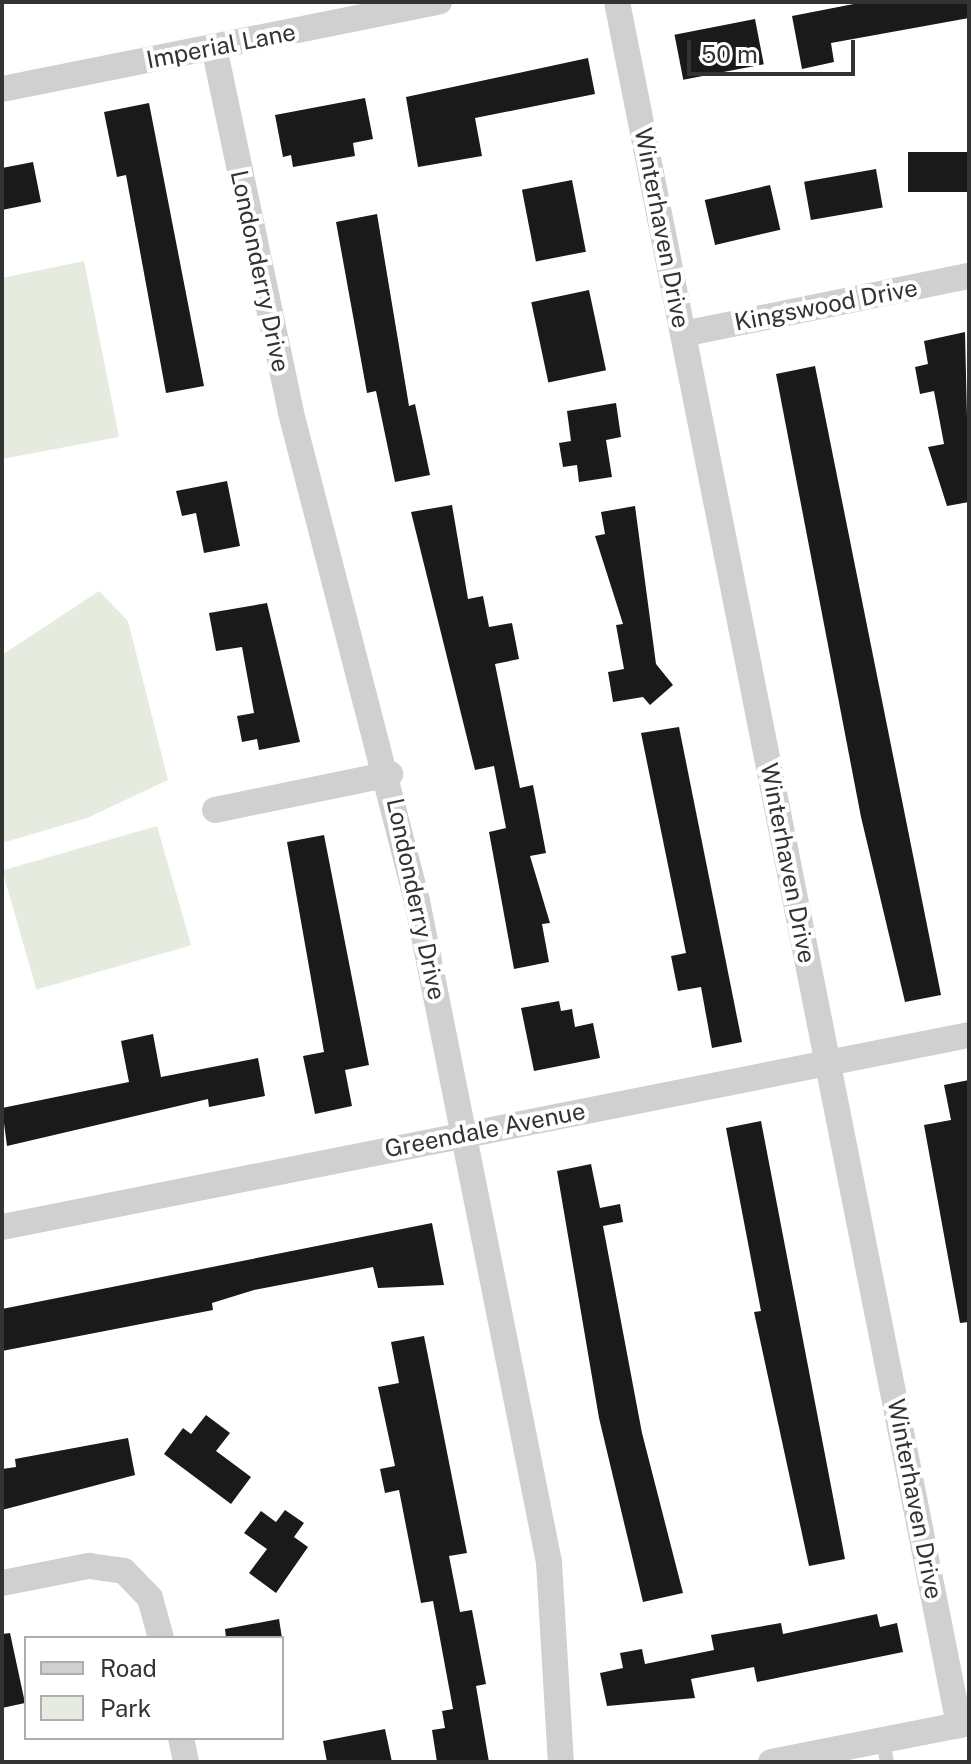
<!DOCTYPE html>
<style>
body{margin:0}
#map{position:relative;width:971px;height:1764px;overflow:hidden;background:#fff;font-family:"Public Sans",sans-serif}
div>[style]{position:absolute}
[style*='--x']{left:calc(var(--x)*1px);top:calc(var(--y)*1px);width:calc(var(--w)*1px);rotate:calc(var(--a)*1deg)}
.green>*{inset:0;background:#e5ecdf;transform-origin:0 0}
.building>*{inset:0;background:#1a1a1a;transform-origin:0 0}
.service>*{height:14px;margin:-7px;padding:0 7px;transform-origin:7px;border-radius:7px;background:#d0d0d0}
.minor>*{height:26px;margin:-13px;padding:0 13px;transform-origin:13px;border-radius:13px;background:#d0d0d0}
span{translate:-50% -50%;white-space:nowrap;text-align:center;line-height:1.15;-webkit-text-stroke:8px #fff;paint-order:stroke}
.street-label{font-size:24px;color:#333}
.frame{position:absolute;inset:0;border:4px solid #333;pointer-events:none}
.legend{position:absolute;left:24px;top:1636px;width:260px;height:104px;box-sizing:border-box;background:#fff;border:2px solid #adadad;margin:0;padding:10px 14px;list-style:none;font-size:24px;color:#333}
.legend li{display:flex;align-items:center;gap:16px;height:40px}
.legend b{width:40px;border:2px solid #adadad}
.scale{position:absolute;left:687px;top:40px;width:168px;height:36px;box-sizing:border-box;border:4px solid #333;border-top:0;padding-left:10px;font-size:24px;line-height:28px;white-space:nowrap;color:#333;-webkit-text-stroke:6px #fff;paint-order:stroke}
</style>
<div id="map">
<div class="green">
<div style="clip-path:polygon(84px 261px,119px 437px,2px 459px,2px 278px)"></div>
<div style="clip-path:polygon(99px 591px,128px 621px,168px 780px,87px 818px,2px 843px,2px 655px)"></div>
<div style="left:157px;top:826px;width:124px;height:161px;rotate:74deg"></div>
</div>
<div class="building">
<div style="clip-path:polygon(864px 2px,969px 2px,969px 18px,831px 43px,834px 62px,802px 69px,792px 16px)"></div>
<div style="left:755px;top:19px;width:46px;height:82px;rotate:79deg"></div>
<div style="clip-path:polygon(588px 58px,595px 94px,475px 118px,482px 156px,418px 167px,406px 97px)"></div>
<div style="clip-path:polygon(365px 98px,373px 139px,353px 143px,355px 156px,293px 167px,291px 155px,283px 157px,275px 115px)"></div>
<div style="clip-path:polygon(149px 103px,204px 386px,166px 393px,126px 175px,117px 177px,104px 112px)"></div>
<div style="left:969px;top:152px;width:40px;height:61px;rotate:90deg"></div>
<div style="clip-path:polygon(33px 162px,41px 202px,2px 210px,2px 168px)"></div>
<div style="left:876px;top:169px;width:39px;height:73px;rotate:80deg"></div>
<div style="left:572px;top:180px;width:73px;height:51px;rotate:79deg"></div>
<div style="left:770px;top:185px;width:46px;height:67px;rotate:77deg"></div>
<div style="clip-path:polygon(377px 214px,409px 406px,415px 404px,430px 475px,395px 482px,376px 391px,367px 393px,336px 222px)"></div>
<div style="left:589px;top:290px;width:82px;height:59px;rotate:78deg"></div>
<div style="clip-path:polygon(965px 332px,969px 502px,947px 506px,928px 447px,944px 444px,934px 391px,920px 394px,915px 367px,928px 364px,924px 341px)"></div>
<div style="clip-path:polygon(815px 366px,941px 995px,905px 1002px,861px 817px,776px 374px)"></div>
<div style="clip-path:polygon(616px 403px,621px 437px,606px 440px,612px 477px,579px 482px,577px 465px,563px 467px,559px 443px,571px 441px,567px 411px)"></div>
<div style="clip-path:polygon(227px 481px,240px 546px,204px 553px,196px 513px,182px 516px,176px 491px)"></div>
<div style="clip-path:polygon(452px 505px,468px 599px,483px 596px,489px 627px,512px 623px,519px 659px,495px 664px,520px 788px,533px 785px,546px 853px,530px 856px,550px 923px,542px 924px,549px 962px,514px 969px,489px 832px,506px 828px,494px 766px,475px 770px,411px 512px)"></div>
<div style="clip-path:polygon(635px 506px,656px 664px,673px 685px,650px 705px,643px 697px,613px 702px,608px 672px,624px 669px,616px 625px,623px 624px,595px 536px,605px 534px,601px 512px)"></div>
<div style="clip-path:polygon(267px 603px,300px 742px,259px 750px,257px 739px,242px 742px,237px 716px,254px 713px,242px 647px,216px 651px,209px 613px)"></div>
<div style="clip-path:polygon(679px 727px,742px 1042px,712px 1048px,701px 987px,678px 991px,671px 956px,686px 953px,641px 733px)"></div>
<div style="clip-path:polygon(324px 835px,369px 1065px,345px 1070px,352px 1106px,315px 1114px,303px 1056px,324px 1052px,287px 842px)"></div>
<div style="clip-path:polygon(559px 1001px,561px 1011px,572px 1009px,575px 1027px,593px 1023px,600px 1058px,534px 1071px,521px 1008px)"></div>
<div style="clip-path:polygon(153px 1034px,161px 1077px,258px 1058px,265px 1096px,209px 1107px,208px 1099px,7px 1146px,2px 1108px,129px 1082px,121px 1041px)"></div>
<div style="clip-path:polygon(969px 1080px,969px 1322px,960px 1323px,924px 1125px,951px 1120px,944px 1085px)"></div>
<div style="clip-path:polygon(761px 1121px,845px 1559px,809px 1566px,754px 1312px,761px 1311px,726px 1128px)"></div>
<div style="clip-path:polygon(591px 1164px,600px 1208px,620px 1204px,623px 1222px,603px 1226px,642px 1433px,683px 1593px,643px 1602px,599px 1418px,557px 1171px)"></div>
<div style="clip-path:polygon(432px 1223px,444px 1285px,378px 1288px,373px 1267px,254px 1290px,212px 1303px,213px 1310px,2px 1351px,2px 1309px)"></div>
<div style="clip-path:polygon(424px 1336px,467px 1553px,449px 1556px,460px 1612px,472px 1610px,486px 1684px,476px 1686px,489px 1762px,437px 1762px,432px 1730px,445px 1728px,442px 1711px,453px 1709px,433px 1601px,421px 1603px,399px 1490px,385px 1493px,380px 1469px,395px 1466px,378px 1387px,399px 1383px,391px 1342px)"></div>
<div style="clip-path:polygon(206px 1415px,230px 1433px,216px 1451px,251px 1477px,231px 1504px,164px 1454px,183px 1428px,191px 1434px)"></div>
<div style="clip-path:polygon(128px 1438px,135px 1475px,2px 1510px,2px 1469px,16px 1467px,15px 1459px)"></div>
<div style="clip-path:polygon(285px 1510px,304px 1523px,294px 1537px,308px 1547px,276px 1593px,249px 1573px,267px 1549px,244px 1533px,261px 1511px,276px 1522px)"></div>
<div style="clip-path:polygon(877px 1614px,880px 1627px,897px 1623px,903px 1652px,757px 1682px,754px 1667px,691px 1679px,695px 1698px,607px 1706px,600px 1673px,623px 1668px,620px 1653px,642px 1649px,645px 1664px,714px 1650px,711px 1635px,781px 1623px,783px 1634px)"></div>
<div style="clip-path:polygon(279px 1619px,282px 1638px,226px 1638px,225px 1629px)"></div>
<div style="clip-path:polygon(10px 1633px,25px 1703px,2px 1708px,2px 1634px)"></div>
<div style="clip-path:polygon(385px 1729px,392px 1762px,327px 1762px,323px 1741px)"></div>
</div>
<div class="service">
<div style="--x:883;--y:1740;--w:22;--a:80"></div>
</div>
<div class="minor">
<div style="--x:617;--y:2;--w:1757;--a:78.77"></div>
<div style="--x:214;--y:47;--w:374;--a:78.1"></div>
<div style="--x:291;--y:413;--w:504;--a:75.52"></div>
<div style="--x:417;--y:901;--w:674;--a:78.71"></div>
<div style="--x:549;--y:1562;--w:200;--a:86.6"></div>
<div style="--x:2;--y:89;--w:446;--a:-11.3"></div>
<div style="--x:683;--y:334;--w:292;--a:-11.5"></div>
<div style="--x:215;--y:810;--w:179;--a:-11.6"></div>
<div style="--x:2;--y:1227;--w:986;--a:-11.23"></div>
<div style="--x:2;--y:1583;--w:89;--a:-11.1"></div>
<div style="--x:89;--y:1566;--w:35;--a:8"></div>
<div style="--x:124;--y:1571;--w:37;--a:46"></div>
<div style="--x:150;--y:1598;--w:41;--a:74.6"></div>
<div style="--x:181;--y:1738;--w:25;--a:78"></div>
<div style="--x:771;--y:1762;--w:202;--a:-11.1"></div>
</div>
<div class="street-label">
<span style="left:221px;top:46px;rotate:-11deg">Imperial Lane</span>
<span style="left:662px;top:228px;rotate:79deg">Winterhaven Drive</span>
<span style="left:260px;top:271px;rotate:78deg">Londonderry Drive</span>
<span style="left:826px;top:305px;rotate:-11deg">Kingswood Drive</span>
<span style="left:788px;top:863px;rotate:79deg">Winterhaven Drive</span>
<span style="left:416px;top:899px;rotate:78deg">Londonderry Drive</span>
<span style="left:485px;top:1130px;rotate:-11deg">Greendale Avenue</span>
<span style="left:915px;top:1499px;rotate:79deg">Winterhaven Drive</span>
</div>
<div class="frame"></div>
<ul class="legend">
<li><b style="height:10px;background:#d0d0d0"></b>Road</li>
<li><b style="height:22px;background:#e5ecdf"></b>Park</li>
</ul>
<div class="scale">50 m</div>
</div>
